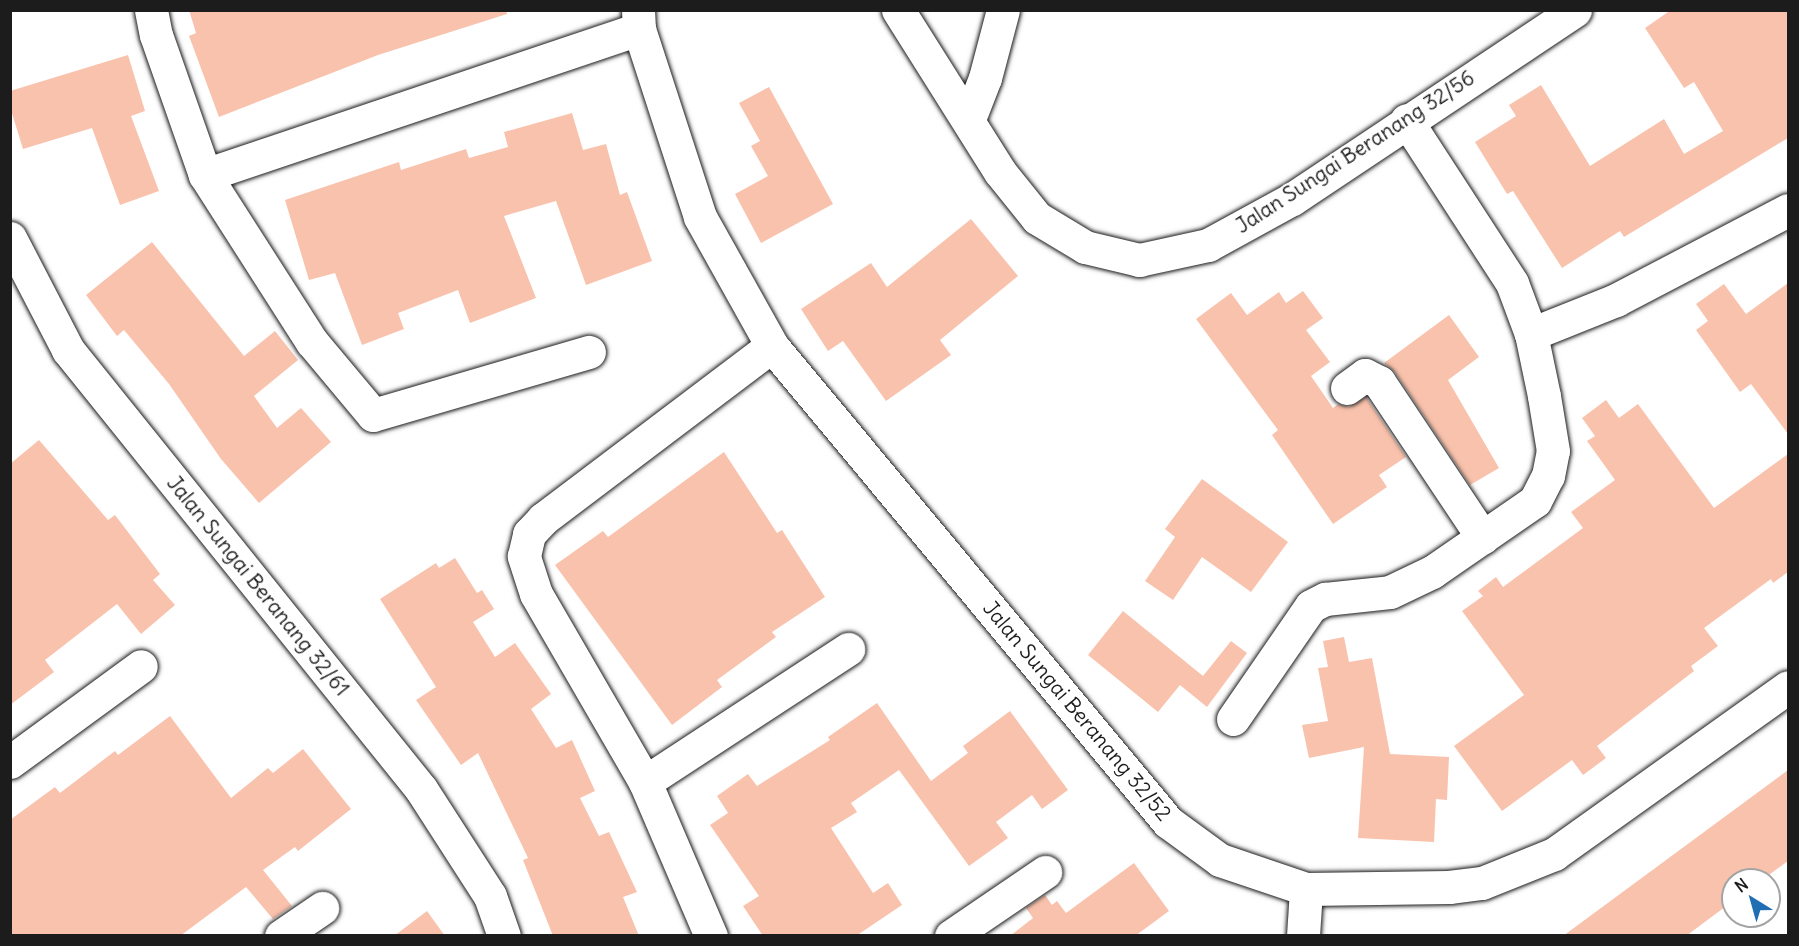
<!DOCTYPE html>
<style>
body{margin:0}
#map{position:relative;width:1799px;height:946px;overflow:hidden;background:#fff;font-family:Delius,sans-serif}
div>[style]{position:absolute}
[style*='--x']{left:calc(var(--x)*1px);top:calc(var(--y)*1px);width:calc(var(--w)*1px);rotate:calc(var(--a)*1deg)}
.building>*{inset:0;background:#f9c2ad}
.roads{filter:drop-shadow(0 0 2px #1c1c1c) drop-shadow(0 0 2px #1c1c1c)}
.minor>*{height:33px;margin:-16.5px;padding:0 16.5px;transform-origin:16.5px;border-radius:16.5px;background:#fff}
span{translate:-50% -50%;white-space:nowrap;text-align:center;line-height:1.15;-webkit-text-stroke:4.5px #fff;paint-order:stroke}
.street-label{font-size:21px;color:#1c1c1c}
.frame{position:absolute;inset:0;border:12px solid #1c1c1c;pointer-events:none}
.north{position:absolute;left:1721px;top:868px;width:60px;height:60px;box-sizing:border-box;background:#fff;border:2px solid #a4a4a4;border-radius:50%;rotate:323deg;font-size:16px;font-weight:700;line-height:24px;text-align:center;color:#1c1c1c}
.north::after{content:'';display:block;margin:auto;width:21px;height:27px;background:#1f6fb2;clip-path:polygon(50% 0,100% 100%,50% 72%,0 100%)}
</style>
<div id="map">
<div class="building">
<div style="clip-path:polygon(189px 10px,506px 10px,507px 14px,378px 55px,219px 117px,189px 36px,196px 33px)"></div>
<div style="clip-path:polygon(1671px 10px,1788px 10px,1788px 138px,1624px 237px,1620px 231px,1562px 268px,1513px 191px,1507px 194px,1475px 142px,1516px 116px,1509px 105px,1541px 85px,1590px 166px,1664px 119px,1684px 154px,1723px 131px,1694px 82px,1684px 88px,1645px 28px)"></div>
<div style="clip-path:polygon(128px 55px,145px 111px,131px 116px,159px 191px,120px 205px,92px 128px,23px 149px,10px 107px,10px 91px)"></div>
<div style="clip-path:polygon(769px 87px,833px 204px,761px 243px,735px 194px,768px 176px,751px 146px,760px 141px,739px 103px)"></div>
<div style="clip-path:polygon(572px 113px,583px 150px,606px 144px,620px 195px,627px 192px,652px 261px,586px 285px,556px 201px,504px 216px,536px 298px,470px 323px,458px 290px,398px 313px,404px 329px,362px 345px,335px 273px,309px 280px,285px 200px,399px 162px,401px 170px,466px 149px,469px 158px,508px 147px,504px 132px)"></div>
<div style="clip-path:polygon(971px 219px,1018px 276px,940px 340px,951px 355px,886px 401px,843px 341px,828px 351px,801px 309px,871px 263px,887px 287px)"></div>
<div style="clip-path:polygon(152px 242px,244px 356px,275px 331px,298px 360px,254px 396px,277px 428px,301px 408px,331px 442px,259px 503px,221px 459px,169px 384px,124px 330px,117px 336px,86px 295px)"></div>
<div style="clip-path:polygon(1788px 283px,1788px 434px,1751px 384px,1740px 392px,1696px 330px,1708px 321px,1696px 304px,1724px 284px,1746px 314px)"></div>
<div style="clip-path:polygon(1303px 291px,1323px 318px,1306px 330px,1330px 362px,1311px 376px,1333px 408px,1338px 404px,1349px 407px,1366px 397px,1406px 457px,1379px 475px,1387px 487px,1333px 524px,1272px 435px,1278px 430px,1196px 319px,1231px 293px,1247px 315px,1279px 292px,1286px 303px)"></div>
<div style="clip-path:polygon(1449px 315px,1479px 357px,1448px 380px,1499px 468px,1470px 485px,1395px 372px,1384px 363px)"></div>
<div style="clip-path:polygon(1606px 400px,1619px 418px,1638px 404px,1714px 508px,1788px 454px,1788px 572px,1773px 583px,1771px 579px,1704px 628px,1718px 646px,1691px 666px,1694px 671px,1597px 746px,1606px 758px,1583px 775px,1572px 760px,1502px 811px,1454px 746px,1524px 695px,1462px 611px,1483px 596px,1478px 591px,1496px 577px,1503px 587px,1583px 528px,1571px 512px,1615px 480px,1587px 441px,1595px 436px,1582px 418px)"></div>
<div style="clip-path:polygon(39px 440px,108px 520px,115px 515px,160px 574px,153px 580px,175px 605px,141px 634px,117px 604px,45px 660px,54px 672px,10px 705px,10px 464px)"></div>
<div style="clip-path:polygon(724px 452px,777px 533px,782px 530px,825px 597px,772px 632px,776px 637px,717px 680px,722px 687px,672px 725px,555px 565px,603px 531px,608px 537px)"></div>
<div style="clip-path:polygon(1202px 479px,1288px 542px,1251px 592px,1202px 557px,1173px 600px,1145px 581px,1175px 537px,1165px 529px)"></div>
<div style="clip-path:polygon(455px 558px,477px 593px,482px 590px,494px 609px,473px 622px,495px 657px,515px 643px,551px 694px,531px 709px,556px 748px,572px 740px,595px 791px,580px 798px,599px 836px,609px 832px,637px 892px,623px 897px,639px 936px,553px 936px,523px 860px,528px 858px,478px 753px,461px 765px,416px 700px,436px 687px,380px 599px,436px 563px,439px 568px)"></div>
<div style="clip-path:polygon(1123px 611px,1203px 676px,1231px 641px,1247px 653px,1207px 707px,1180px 685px,1158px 712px,1088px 655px)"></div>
<div style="clip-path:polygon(1344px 637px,1349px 662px,1372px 658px,1390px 754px,1449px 757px,1447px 800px,1436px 799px,1434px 842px,1358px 838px,1364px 747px,1309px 758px,1302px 725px,1328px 721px,1318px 668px,1328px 667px,1323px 641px)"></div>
<div style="clip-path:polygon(877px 703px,931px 781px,968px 753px,963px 746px,1010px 711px,1068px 790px,1042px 809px,1032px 795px,996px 822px,1008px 838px,969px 866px,899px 770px,851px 803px,857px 812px,831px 828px,873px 893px,888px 883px,902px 905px,856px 936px,763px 936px,743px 906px,759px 896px,710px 825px,728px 813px,717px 796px,748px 774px,757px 786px,830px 740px,828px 737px)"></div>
<div style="clip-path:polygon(170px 716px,231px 798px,268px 768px,273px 773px,303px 749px,351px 809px,298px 851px,295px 847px,263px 870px,292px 906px,273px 919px,246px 887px,180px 936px,10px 936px,10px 820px,55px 787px,60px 793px,115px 751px,118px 755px)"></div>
<div style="clip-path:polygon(1788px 770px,1788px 861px,1762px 880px,1733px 880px,1733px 901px,1686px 936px,1563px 936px)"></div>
<div style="clip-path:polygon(1134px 863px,1169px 911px,1135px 936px,1010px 936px,1033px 918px,1026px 908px,1045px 895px,1052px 905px,1057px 901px,1066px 913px)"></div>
<div style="clip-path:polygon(427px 911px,445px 936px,394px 936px)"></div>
</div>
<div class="roads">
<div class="minor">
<div style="--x:151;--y:10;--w:25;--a:79"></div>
<div style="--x:156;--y:35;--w:148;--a:70.7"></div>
<div style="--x:205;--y:175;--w:198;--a:57.4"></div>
<div style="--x:312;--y:342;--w:95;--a:50.1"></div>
<div style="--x:373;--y:415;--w:225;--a:-16.3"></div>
<div style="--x:638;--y:10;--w:19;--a:87"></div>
<div style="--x:639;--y:29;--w:198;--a:72"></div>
<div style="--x:700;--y:217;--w:148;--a:60.8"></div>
<div style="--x:772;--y:346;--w:619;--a:50.24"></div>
<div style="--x:1168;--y:822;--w:64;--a:36.2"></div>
<div style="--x:1220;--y:860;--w:91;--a:18.6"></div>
<div style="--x:1306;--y:889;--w:143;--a:-0.8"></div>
<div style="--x:1449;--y:887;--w:33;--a:-7"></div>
<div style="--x:1482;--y:883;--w:78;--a:-21.9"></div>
<div style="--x:1554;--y:854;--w:287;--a:-35.5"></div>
<div style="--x:898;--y:10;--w:191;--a:57.8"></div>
<div style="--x:1000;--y:172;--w:59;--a:51.2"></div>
<div style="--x:1037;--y:218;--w:56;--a:31.1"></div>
<div style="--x:1085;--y:247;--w:56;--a:13.5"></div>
<div style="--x:1139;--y:260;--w:71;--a:-12.3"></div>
<div style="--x:1208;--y:245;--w:96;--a:-28.7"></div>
<div style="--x:1292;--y:199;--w:340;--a:-33.7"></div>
<div style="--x:969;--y:119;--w:44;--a:-68.7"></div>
<div style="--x:985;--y:78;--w:70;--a:-75.2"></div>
<div style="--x:205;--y:175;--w:458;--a:-18.6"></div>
<div style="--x:10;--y:238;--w:126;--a:62.6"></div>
<div style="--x:68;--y:350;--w:563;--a:51.2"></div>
<div style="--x:421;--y:789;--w:127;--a:57.2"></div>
<div style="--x:490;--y:896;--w:42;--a:70.7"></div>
<div style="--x:1531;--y:334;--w:92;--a:-21.8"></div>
<div style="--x:1616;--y:300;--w:194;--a:-27.6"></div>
<div style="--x:1347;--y:388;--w:22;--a:-36"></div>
<div style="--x:1365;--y:375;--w:16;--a:27"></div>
<div style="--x:1379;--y:382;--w:187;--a:56.3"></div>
<div style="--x:1233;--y:719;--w:137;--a:-55.4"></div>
<div style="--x:1311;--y:606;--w:16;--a:-27"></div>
<div style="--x:1325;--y:599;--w:65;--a:-6.1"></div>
<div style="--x:1390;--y:592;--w:47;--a:-25.5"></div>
<div style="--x:1432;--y:572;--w:125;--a:-34.6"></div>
<div style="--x:1535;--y:501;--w:28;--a:-63"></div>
<div style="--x:1548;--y:476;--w:25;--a:-79"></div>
<div style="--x:1553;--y:451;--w:56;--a:-99.3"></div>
<div style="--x:1544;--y:396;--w:63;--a:-101.8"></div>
<div style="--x:1531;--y:334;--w:54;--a:-110.4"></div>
<div style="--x:1512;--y:283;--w:194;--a:-123"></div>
<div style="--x:10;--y:762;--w:162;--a:-36.2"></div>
<div style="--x:645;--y:782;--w:243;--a:-33.2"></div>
<div style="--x:281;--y:936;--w:50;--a:-34.3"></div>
<div style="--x:711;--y:936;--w:168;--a:-113.2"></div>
<div style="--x:645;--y:782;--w:217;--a:-120.1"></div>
<div style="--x:536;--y:594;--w:40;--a:-108"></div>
<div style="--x:524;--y:556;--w:23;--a:-77"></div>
<div style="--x:529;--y:534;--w:21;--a:-47"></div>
<div style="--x:543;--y:519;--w:287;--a:-37.1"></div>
<div style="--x:951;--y:936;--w:114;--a:-34.2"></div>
<div style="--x:1303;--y:936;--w:47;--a:-86.3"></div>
</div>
</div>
<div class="street-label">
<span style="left:1355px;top:152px;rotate:-33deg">Jalan Sungai Beranang 32/56</span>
<span style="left:258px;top:586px;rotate:51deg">Jalan Sungai Beranang 32/61</span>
<span style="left:1077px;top:711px;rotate:50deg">Jalan Sungai Beranang 32/52</span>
</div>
<div class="frame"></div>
<div class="north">N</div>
</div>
